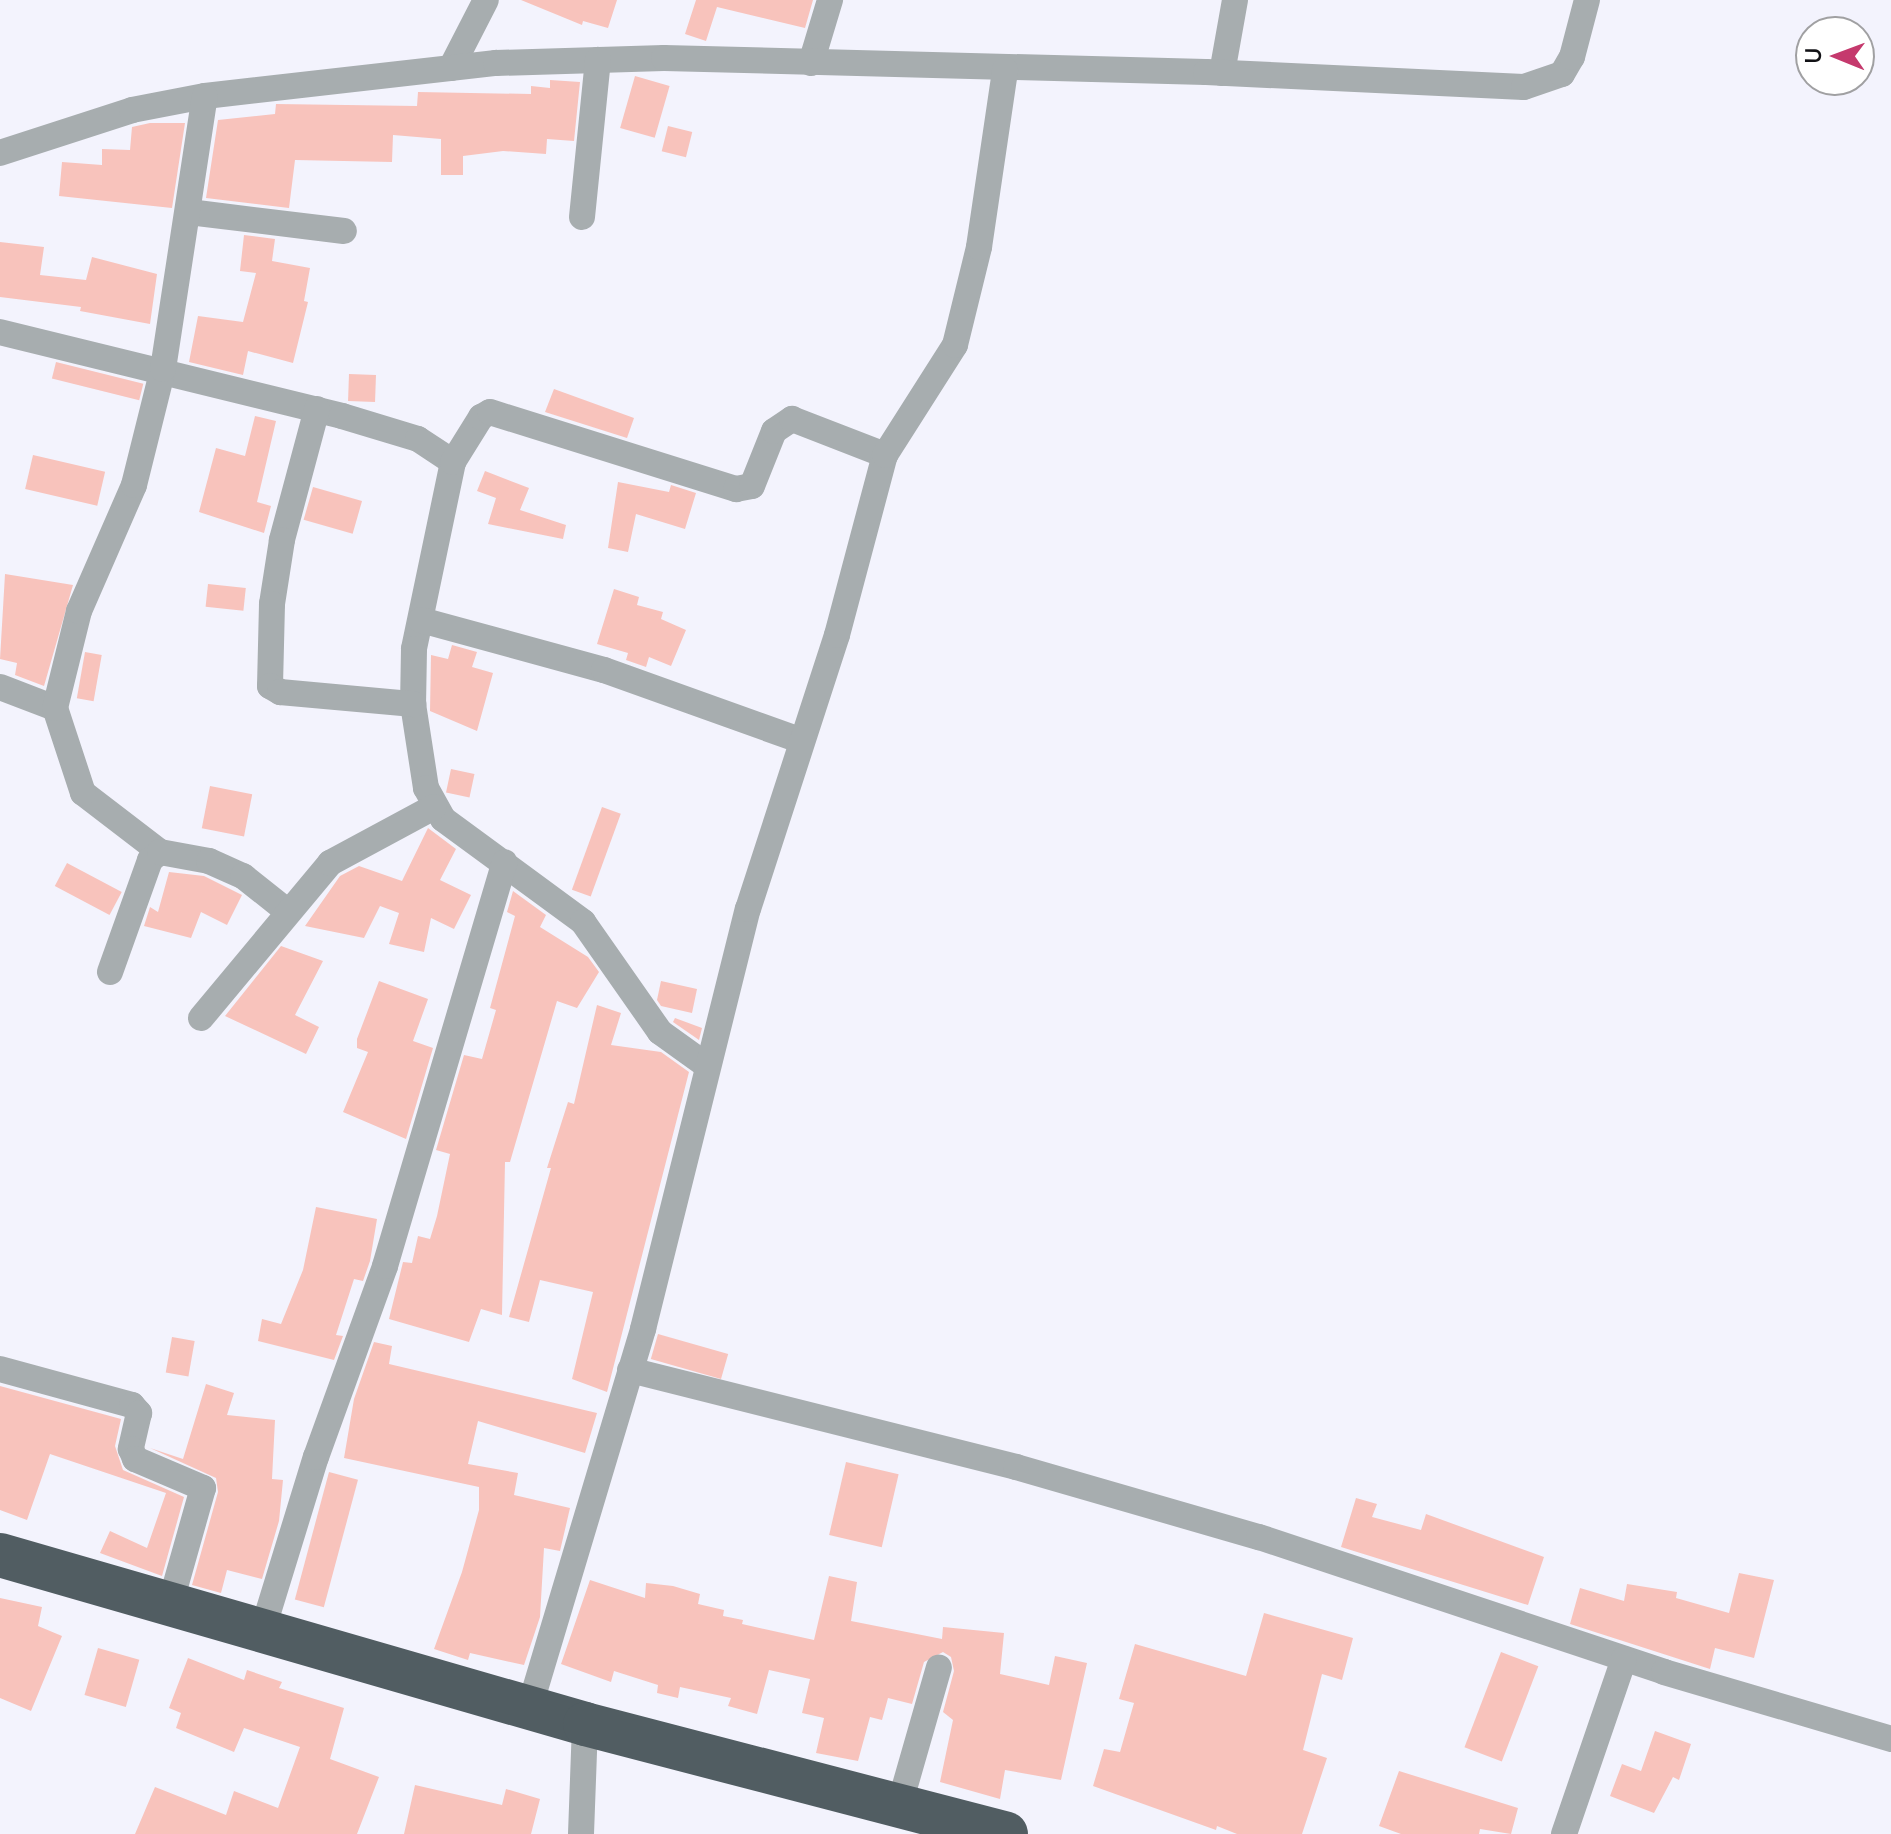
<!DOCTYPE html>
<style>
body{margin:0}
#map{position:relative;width:1891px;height:1834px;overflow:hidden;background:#f3f3fd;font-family:Manrope,sans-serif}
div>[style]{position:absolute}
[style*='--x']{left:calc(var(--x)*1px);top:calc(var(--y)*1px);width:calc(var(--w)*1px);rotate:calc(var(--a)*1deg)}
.building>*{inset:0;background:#f8c3bc;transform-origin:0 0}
.street>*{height:26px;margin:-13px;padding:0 13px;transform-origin:13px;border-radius:13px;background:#a7adaf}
.highway>*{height:44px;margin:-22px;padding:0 22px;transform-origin:22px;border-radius:22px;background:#515d62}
span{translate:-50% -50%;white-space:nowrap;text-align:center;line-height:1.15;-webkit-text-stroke:7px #fff;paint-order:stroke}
.north{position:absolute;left:1795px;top:16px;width:80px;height:80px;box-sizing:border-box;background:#fff;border:2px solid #a0a0a2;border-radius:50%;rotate:271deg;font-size:22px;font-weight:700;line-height:32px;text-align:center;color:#121216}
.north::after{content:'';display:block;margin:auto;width:28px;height:36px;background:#c5396d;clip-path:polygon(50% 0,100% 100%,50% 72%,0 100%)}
</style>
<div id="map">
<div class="building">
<div style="clip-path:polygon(521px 0,617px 0,608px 28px,583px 21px,582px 25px)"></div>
<div style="clip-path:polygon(696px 0,813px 0,805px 28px,717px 7px,706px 41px,685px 34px)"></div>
<div style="left:635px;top:76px;width:36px;height:54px;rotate:16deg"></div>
<div style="clip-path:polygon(550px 80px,580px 82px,574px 141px,547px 139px,546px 154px,503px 151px,463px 156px,463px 175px,441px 175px,441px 139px,393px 135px,392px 162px,295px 160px,289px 208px,206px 198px,218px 120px,275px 114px,276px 104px,417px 106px,418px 92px,531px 94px,531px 86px,550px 88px)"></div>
<div style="clip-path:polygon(150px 123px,185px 123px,172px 208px,59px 196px,62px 162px,102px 165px,102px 149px,130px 150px,132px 127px)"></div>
<div style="left:668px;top:126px;width:25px;height:26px;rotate:14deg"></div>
<div style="clip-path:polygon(244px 235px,275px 239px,272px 261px,310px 268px,304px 301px,308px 302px,293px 363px,248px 351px,243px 375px,189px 362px,198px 316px,243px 322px,256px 273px,240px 271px)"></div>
<div style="clip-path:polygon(0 242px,44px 247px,40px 275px,86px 280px,92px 257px,157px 274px,150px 324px,80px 311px,81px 307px,0 297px)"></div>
<div style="left:56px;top:362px;width:90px;height:17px;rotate:14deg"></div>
<div style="left:349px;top:374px;width:27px;height:27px;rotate:2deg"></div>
<div style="clip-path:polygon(554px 389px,634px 418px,627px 438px,545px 412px)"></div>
<div style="clip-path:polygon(255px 416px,276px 421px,257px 502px,271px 506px,264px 533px,199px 512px,216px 448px,245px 456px)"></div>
<div style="left:33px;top:455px;width:74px;height:35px;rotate:13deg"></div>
<div style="clip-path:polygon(485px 471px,529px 488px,520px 510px,566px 525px,563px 539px,488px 524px,496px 498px,477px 491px)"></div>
<div style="clip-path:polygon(618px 482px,669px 492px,671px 485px,696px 493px,685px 529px,636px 514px,628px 552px,608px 548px)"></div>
<div style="left:313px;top:487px;width:51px;height:34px;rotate:16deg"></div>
<div style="clip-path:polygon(5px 574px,73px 585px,44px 686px,15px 675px,17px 663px,0 659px)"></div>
<div style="left:208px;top:584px;width:38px;height:23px;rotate:6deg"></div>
<div style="clip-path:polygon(614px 589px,639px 597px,637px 605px,663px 612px,661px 619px,686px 630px,671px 666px,649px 657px,646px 667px,626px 660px,628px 653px,597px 644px)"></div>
<div style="clip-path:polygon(452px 645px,477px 652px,472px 667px,493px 673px,477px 731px,430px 711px,431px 655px,448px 659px)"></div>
<div style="left:85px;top:652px;width:17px;height:47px;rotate:10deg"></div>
<div style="left:451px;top:769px;width:24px;height:24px;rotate:12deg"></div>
<div style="left:210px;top:786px;width:43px;height:43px;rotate:11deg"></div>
<div style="left:602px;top:807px;width:20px;height:88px;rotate:20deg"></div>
<div style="clip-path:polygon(428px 828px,456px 849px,440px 880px,471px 895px,454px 929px,431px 918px,424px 952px,389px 944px,399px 913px,380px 906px,364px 938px,305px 926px,340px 876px,359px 866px,402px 881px)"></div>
<div style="left:67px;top:863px;width:62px;height:26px;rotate:28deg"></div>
<div style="clip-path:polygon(169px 872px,204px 876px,242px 895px,227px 925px,201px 912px,191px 938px,144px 926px,150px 907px,158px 912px)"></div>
<div style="clip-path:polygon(513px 891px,546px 915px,540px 927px,588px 957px,599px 972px,577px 1008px,557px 1001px,510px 1162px,505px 1162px,502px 1315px,481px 1309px,469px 1342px,389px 1319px,403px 1262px,412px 1263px,418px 1236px,430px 1239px,437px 1216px,450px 1154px,436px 1150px,464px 1055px,482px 1059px,496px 1010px,490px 1008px,515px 916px,507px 912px)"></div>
<div style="clip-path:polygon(281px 946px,323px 961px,295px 1015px,319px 1027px,306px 1054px,225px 1016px)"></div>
<div style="clip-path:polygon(379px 981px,428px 999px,413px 1041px,433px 1048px,406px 1139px,343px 1112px,368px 1052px,357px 1048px,357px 1039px)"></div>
<div style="clip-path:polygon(661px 981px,697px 989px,692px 1013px,661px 1006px,657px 1000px)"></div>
<div style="clip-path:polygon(597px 1005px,621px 1013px,611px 1045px,661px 1052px,689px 1072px,607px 1392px,572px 1379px,593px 1292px,540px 1280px,529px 1322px,509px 1317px,551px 1168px,547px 1168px,568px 1102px,574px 1104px)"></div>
<div style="clip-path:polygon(675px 1018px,702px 1028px,699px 1040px,673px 1022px)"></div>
<div style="clip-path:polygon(316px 1207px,377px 1219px,370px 1261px,363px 1281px,354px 1279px,336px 1335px,343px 1336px,334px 1360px,258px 1341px,262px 1319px,281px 1324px,303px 1270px)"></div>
<div style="left:658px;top:1334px;width:73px;height:26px;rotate:16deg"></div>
<div style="left:172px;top:1337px;width:23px;height:36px;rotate:10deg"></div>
<div style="clip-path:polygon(374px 1342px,392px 1346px,389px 1364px,597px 1413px,585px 1453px,478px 1421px,468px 1464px,518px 1473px,514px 1495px,570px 1508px,560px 1551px,544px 1548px,540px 1617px,524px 1665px,470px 1653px,468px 1660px,434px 1649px,462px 1572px,479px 1510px,479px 1487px,344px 1458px,354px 1399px)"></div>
<div style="clip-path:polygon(206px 1384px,234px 1393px,227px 1415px,275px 1420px,272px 1479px,283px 1480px,279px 1521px,262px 1579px,227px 1570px,221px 1593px,192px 1585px,218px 1492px,216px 1478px,150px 1448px,183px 1459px)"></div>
<div style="clip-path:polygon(0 1386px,121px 1419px,115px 1446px,123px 1470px,184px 1497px,162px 1576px,100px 1553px,110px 1531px,147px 1548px,166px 1493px,50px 1454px,27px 1520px,0 1510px)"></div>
<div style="left:846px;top:1462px;width:54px;height:75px;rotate:13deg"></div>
<div style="left:329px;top:1472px;width:30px;height:132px;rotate:15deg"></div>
<div style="clip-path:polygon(1356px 1498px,1377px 1504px,1372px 1517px,1421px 1530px,1426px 1514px,1544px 1557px,1528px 1605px,1341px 1547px)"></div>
<div style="clip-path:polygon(1739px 1573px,1774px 1580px,1754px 1658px,1715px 1648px,1710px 1669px,1570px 1624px,1580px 1588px,1624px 1601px,1627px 1584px,1677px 1592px,1676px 1598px,1729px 1613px)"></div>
<div style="clip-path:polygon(829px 1576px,857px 1582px,851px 1621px,942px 1639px,943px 1627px,1004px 1633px,1000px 1674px,1049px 1685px,1055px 1656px,1087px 1663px,1061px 1780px,1005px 1770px,1000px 1799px,940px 1782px,953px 1720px,943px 1712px,954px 1671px,951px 1657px,943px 1652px,924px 1662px,912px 1704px,888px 1698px,882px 1720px,870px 1717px,858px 1761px,816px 1753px,824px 1718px,802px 1713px,810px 1679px,769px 1670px,757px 1714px,728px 1706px,731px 1698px,680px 1687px,678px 1698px,657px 1693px,658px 1685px,614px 1671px,611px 1682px,561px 1664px,590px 1580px,645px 1598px,646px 1583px,673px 1586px,700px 1594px,698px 1604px,724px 1610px,723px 1616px,743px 1620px,742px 1624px,814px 1640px)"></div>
<div style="clip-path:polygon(0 1598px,42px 1607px,38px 1626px,62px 1636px,31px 1711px,0 1698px)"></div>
<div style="clip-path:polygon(1264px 1613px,1353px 1638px,1342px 1680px,1322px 1674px,1303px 1750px,1327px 1758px,1302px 1834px,1237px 1834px,1217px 1826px,1216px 1830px,1093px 1786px,1104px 1749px,1120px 1752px,1134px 1703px,1119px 1699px,1135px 1644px,1246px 1676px)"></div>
<div style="left:98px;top:1648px;width:43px;height:49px;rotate:16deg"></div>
<div style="left:1501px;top:1652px;width:40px;height:102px;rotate:21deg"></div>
<div style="clip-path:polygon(188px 1658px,244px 1680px,247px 1670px,282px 1682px,279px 1688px,344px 1708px,330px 1759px,379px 1777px,357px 1834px,135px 1834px,155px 1787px,226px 1815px,234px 1791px,278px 1808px,300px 1747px,244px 1728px,234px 1752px,176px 1728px,181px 1713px,169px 1708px)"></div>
<div style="clip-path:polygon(1655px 1731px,1691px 1744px,1679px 1780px,1673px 1777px,1654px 1813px,1610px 1796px,1622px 1764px,1641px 1771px)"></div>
<div style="clip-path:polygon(1399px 1771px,1518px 1808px,1511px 1834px,1480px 1829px,1479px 1834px,1401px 1834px,1379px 1826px)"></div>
<div style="clip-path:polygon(415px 1785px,502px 1805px,506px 1789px,540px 1799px,531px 1834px,404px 1834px)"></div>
</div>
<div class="street">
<div style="--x:811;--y:63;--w:66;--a:-73.2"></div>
<div style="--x:451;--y:68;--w:76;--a:-62.8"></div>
<div style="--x:1222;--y:73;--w:74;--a:-79.9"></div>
<div style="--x:0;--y:153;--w:139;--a:-18"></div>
<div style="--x:132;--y:110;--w:74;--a:-10.9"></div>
<div style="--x:205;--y:96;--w:293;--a:-6.5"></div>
<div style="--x:496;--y:63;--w:168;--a:-1.7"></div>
<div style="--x:664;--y:58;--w:542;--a:1.48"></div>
<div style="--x:1206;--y:72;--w:318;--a:2.7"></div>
<div style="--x:1524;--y:87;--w:40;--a:-18.9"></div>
<div style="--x:1562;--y:74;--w:20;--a:-60"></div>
<div style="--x:1572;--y:57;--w:59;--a:-75.3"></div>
<div style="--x:189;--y:212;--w:156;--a:7"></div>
<div style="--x:582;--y:217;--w:158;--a:-84.2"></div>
<div style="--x:0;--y:332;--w:352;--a:13.8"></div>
<div style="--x:342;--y:416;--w:79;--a:16.8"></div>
<div style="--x:418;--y:439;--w:42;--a:33.3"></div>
<div style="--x:453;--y:462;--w:191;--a:101.8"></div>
<div style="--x:414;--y:649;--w:55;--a:91"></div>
<div style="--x:413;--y:704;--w:85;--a:81.2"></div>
<div style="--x:426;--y:788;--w:35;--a:61"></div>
<div style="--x:443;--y:819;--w:174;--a:36.3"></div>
<div style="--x:583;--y:922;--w:134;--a:55"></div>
<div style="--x:660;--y:1032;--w:57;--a:35.7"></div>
<div style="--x:317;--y:409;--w:136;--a:105"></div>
<div style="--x:282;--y:540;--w:65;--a:98.9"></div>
<div style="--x:272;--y:604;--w:82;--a:91.4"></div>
<div style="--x:270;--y:686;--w:12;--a:31"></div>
<div style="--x:280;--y:692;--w:134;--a:5.2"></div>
<div style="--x:453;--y:462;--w:53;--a:-58.1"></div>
<div style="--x:481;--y:417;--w:10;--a:-29"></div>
<div style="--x:490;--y:412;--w:258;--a:17.4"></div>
<div style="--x:736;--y:489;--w:16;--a:-11"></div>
<div style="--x:752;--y:486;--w:59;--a:-68.2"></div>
<div style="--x:774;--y:431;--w:22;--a:-34"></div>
<div style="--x:792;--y:419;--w:100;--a:21.2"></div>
<div style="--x:421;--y:620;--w:190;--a:15.3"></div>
<div style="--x:604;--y:670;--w:210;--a:19.7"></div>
<div style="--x:0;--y:687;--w:59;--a:20.9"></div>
<div style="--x:160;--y:852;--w:97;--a:-142.5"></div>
<div style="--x:83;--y:793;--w:89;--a:-108.2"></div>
<div style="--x:55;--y:708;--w:100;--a:-76.1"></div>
<div style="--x:79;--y:611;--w:137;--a:-66.4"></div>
<div style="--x:134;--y:485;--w:120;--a:-76"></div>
<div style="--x:163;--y:369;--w:276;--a:-81.3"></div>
<div style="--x:110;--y:972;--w:119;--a:-70.3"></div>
<div style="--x:150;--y:860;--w:13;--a:-39"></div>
<div style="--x:160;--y:852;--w:50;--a:10.4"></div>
<div style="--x:209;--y:861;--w:37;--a:24"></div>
<div style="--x:243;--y:876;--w:56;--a:38.5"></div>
<div style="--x:201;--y:1018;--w:202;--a:-50.2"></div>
<div style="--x:330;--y:863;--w:118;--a:-28.3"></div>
<div style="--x:0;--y:1369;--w:137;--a:15.3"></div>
<div style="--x:132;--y:1405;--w:11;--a:49"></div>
<div style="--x:139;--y:1413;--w:37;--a:103"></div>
<div style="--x:131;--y:1449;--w:11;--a:68"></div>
<div style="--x:135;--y:1459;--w:74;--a:23.1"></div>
<div style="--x:203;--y:1488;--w:122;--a:105.8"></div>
<div style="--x:630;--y:1370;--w:398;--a:14.1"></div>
<div style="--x:1016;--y:1467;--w:253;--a:16.1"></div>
<div style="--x:1259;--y:1537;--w:427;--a:18.4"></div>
<div style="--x:1664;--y:1672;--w:237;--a:16.4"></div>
<div style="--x:262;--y:1632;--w:183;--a:-72.9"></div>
<div style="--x:316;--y:1457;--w:203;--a:-70.1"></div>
<div style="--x:385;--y:1266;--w:421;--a:-73.5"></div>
<div style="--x:530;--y:1706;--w:394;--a:-73.3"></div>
<div style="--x:643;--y:1329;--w:433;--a:-76"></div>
<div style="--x:748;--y:909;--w:288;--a:-72"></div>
<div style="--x:837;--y:635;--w:186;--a:-75.1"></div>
<div style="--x:885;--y:455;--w:130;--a:-57.5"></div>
<div style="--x:955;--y:345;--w:101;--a:-76.2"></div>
<div style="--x:979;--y:247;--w:179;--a:-81.6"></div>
<div style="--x:900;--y:1803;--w:141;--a:-74"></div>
<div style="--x:581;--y:1834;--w:110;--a:-87.9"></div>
<div style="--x:1564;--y:1834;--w:185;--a:-71.1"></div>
</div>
<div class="highway">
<div style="--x:0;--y:1555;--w:609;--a:16.11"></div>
<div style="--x:585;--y:1724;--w:435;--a:14.6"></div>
</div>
<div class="north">U</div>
</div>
